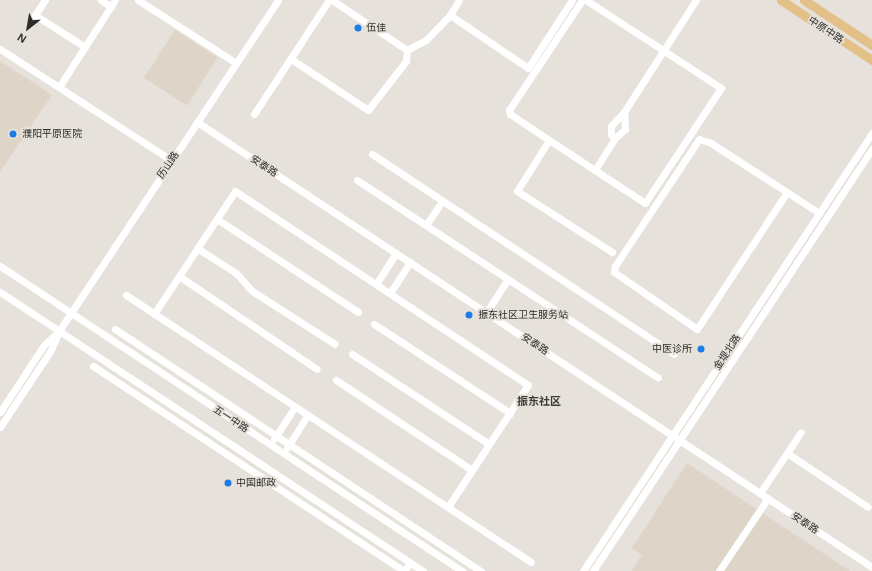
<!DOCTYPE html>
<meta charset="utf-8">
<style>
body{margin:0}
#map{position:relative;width:872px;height:571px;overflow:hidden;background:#e6e1da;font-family:Arial,"Noto Sans SC",sans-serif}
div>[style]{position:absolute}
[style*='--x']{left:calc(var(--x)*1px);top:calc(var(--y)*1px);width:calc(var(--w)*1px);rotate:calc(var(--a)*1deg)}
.built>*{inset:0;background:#ded4c7;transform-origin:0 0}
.minor>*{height:7px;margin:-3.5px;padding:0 3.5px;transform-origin:3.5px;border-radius:3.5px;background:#fff}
.major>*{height:9px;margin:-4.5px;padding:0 4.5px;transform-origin:4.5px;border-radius:4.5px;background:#e3c088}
.dots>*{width:11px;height:11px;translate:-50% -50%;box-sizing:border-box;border:2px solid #e6e1da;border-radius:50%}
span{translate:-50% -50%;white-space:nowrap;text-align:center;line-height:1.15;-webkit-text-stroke:3.5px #e6e1da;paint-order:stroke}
.poi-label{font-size:10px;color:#2e2c2a}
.left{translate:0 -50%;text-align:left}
.right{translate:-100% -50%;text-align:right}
.street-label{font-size:10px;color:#2e2c2a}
.neighbourhood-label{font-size:11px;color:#3e3a34;font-weight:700}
.north{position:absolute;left:8px;top:8px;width:40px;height:40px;-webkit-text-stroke:3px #e6e1da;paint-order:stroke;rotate:211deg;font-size:11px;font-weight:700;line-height:16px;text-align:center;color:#2e2c2a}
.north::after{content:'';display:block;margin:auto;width:14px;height:18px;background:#2e2c2a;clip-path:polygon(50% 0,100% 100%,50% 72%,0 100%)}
</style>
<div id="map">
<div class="built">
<div style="left:175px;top:30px;width:51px;height:57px;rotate:33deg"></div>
<div style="clip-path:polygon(0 61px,52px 95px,0 172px)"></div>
<div style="clip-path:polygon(687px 463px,850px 571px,632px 571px,642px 555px,632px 548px)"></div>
</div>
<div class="minor">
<div style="--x:45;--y:0;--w:18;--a:124"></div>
<div style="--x:35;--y:15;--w:59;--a:32.6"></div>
<div style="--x:101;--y:0;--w:12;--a:35"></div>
<div style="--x:138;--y:0;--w:117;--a:32.7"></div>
<div style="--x:332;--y:0;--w:90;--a:33.7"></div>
<div style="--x:407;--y:50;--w:21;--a:-28"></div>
<div style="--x:426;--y:40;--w:35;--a:-46"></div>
<div style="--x:450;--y:15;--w:17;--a:-59"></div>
<div style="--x:586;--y:0;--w:161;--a:33.1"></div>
<div style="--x:721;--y:88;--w:138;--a:123.5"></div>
<div style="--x:645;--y:203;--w:115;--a:-146.7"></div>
<div style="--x:549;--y:140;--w:60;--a:122.1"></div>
<div style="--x:517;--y:191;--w:113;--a:32.7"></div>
<div style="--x:450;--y:15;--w:94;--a:34.2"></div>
<div style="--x:528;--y:68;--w:81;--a:-57.1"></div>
<div style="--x:0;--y:49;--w:204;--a:33"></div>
<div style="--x:291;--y:59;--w:92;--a:33.5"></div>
<div style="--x:368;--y:110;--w:62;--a:-52.2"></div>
<div style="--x:406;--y:61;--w:11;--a:-85"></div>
<div style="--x:59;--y:87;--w:103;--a:-57.2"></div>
<div style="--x:254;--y:114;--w:136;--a:-56.7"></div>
<div style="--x:197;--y:122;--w:808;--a:33.4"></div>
<div style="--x:614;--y:139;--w:15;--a:-42"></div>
<div style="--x:625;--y:129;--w:17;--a:-93"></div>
<div style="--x:549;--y:140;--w:47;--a:-146.3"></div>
<div style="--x:510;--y:114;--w:4;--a:-104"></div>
<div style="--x:509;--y:110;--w:132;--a:-56.4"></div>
<div style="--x:372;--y:154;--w:362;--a:33.5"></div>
<div style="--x:595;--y:170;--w:36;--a:-58"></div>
<div style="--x:614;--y:139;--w:6;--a:-121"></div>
<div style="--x:611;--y:134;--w:8;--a:-90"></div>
<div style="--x:611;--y:126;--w:19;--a:-47"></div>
<div style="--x:624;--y:112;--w:133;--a:-57.3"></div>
<div style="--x:357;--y:180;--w:360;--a:33.3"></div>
<div style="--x:787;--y:192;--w:164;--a:123.3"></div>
<div style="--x:697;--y:329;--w:101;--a:-145.5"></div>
<div style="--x:614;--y:272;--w:6;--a:-81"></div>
<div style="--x:615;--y:266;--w:152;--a:-56.5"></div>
<div style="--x:699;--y:139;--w:13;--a:18"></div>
<div style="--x:711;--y:143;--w:129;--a:32.9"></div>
<div style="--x:217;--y:219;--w:169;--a:33.4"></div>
<div style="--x:426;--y:225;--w:29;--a:-56"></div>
<div style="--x:197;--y:248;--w:46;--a:32.7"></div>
<div style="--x:236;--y:273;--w:24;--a:48"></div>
<div style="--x:252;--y:291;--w:98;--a:32.6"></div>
<div style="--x:0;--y:266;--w:554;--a:33.43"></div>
<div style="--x:179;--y:276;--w:166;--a:34"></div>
<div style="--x:376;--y:284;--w:37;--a:-57"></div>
<div style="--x:0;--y:292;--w:507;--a:33.41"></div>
<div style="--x:390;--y:293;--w:37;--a:-57"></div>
<div style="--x:126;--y:295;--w:485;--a:33.4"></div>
<div style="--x:486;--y:313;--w:40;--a:-57.1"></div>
<div style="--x:154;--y:314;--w:147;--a:-56.6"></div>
<div style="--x:235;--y:191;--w:351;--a:33.5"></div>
<div style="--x:528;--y:385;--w:146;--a:123.3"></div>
<div style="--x:374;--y:324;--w:163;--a:33.2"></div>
<div style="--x:115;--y:329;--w:439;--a:33.5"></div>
<div style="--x:352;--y:354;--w:164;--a:33.3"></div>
<div style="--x:93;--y:366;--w:372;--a:33.4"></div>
<div style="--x:404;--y:571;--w:10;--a:-53"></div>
<div style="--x:336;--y:380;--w:163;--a:33.5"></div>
<div style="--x:0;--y:412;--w:80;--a:-56.7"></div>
<div style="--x:44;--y:345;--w:16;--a:-43"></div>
<div style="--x:0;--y:427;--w:92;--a:-56.5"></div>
<div style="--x:51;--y:350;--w:21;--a:-67"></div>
<div style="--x:59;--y:331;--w:397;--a:-56.5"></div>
<div style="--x:274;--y:439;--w:38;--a:-57"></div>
<div style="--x:287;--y:448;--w:39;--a:-58"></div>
<div style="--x:787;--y:453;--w:97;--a:33.7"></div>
<div style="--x:760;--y:493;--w:73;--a:-56.1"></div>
<div style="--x:583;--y:571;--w:525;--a:-56.58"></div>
<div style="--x:593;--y:571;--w:506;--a:-56.53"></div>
<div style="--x:719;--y:571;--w:88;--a:-56.1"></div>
</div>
<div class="major">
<div style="--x:781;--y:0;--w:109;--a:33.4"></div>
<div style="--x:804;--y:0;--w:82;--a:33.5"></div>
</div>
<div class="dots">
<div style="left:358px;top:28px;background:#1d7de6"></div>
<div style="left:13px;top:134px;background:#1d7de6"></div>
<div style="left:469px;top:315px;background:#1d7de6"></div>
<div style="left:701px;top:349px;background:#1d7de6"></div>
<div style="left:228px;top:483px;background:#1d7de6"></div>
</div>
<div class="poi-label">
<span class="left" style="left:366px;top:28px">伍佳</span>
<span class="left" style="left:22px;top:134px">濮阳平原医院</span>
<span class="left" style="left:478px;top:315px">振东社区卫生服务站</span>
<span class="right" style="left:692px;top:349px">中医诊所</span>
<span class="left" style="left:236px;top:483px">中国邮政</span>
</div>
<div class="street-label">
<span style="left:826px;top:30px;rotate:33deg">中原中路</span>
<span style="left:168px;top:165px;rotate:-56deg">历山路</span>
<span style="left:264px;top:166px;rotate:33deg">安泰路</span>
<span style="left:535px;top:344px;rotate:33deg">安泰路</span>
<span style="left:727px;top:352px;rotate:-57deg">金堤北路</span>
<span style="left:231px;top:419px;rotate:33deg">五一中路</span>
<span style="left:805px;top:523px;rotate:33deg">安泰路</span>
</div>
<div class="neighbourhood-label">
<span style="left:539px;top:401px">振东社区</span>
</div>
<div class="north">N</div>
</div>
